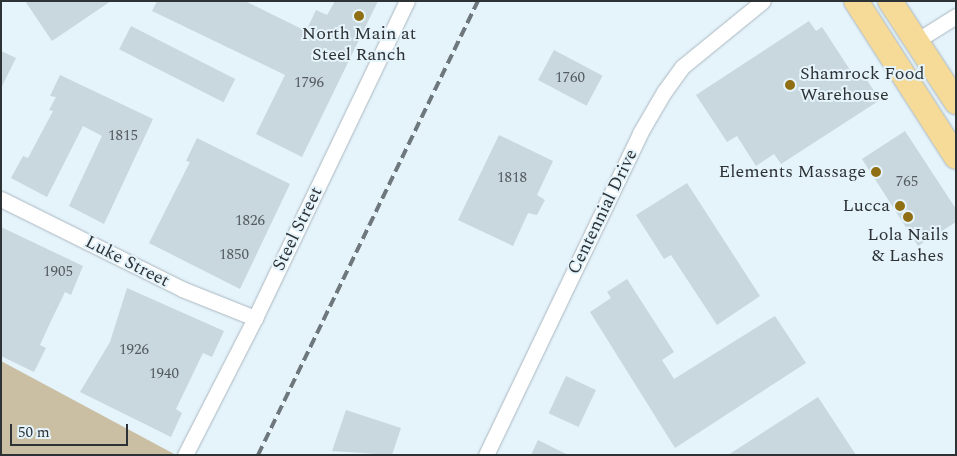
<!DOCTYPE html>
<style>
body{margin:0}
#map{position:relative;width:957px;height:456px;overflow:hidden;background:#e5f3fb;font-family:Spectral,serif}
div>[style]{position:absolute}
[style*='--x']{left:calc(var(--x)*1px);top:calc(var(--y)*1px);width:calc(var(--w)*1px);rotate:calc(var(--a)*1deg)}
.green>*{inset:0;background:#cbbfa3}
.building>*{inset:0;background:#c9d7df;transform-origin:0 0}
.roads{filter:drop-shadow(0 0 1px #aab7bf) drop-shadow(0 0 1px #aab7bf)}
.street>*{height:15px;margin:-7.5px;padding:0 7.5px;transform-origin:7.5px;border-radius:7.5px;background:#fff}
.primary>*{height:24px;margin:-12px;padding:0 12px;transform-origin:12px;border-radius:12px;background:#f5da98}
.rail>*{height:4px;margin-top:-2px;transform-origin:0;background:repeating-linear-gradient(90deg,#6e777b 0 10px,transparent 0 15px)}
.dots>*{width:14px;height:14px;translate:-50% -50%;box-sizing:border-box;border:2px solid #e5f3fb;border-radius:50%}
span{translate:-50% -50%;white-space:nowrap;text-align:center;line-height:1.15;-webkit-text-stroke:4px #e5f3fb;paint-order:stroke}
.number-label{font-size:15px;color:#545b60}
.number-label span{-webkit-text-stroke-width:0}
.poi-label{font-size:18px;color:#2d3235}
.left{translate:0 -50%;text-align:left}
.right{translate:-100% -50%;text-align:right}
.street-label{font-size:18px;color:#2d3235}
.frame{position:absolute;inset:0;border:2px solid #2d3235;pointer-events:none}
.scale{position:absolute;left:10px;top:424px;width:118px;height:22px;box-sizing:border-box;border:2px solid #2d3235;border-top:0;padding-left:6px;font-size:15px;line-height:18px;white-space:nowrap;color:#2d3235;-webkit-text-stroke:4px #e5f3fb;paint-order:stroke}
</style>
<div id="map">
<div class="green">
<div style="clip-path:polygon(1px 361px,176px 455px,1px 455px)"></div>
</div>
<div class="building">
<div style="clip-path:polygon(25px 1px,111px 1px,52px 41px)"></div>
<div style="clip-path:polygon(157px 1px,245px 1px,306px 31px,316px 10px,327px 15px,335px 1px,378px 1px,302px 157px,256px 134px,285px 75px,152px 11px)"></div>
<div style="clip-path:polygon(809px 21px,816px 31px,822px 27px,854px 76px,861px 71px,880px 100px,781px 164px,774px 154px,756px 166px,737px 136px,727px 142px,696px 95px)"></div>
<div style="left:131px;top:26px;width:117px;height:26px;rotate:27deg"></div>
<div style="left:554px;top:50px;width:55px;height:34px;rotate:28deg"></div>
<div style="clip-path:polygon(1px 51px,16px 58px,1px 88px)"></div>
<div style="clip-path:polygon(60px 75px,153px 119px,104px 224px,69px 206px,102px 136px,83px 126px,47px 197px,11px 178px,23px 156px,28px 158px,53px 111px,49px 110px,56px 97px,50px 96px)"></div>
<div style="clip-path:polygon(905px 131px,956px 209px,956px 222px,918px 246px,862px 159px)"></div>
<div style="clip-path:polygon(499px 135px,553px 161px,537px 195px,545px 200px,537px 215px,528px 213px,513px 246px,458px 220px)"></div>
<div style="clip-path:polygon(197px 138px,290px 184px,240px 289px,149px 243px,190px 162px,186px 161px)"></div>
<div style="clip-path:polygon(687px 183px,760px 296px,717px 325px,671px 255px,664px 259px,636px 215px)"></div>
<div style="clip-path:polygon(1px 227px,83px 266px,71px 295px,65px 292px,51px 321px,40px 345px,46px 348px,34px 372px,1px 356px)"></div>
<div style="clip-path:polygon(627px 279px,674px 352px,662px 360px,674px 379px,775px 316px,806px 363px,675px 448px,590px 312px,611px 298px,607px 292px)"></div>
<div style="clip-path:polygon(127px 288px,224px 331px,212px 357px,203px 353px,176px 409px,182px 413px,171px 437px,80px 392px,110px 342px)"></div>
<div style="left:566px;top:376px;width:33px;height:41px;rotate:25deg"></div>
<div style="clip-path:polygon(818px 397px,856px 455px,728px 455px)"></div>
<div style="clip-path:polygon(346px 410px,401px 428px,392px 455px,332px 451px)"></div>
<div style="clip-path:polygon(538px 440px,568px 455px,531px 455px)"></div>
</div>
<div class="roads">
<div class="street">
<div style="--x:916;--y:41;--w:47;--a:-32"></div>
<div style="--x:1;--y:199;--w:202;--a:26.4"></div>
<div style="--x:182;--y:289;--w:79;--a:21.7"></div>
<div style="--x:185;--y:455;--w:154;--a:-62.9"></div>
<div style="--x:255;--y:318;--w:352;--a:-64.4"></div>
<div style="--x:486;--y:455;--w:357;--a:-64.4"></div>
<div style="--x:640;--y:133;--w:48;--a:-59.7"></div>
<div style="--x:664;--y:92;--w:31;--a:-54"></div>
<div style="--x:682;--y:67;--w:104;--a:-39.2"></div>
</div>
<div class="primary">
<div style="--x:856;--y:1;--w:185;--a:57.3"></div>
<div style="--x:890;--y:1;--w:121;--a:56.8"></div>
</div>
</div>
<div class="rail">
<div style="--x:258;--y:455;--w:504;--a:-64.15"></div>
</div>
<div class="dots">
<div style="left:359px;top:16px;background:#906f14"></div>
<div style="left:790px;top:85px;background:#906f14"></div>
<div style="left:876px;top:172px;background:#906f14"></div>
<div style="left:900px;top:206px;background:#906f14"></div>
<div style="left:908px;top:217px;background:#906f14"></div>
</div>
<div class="number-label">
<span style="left:570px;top:78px">1760</span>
<span style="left:309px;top:83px">1796</span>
<span style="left:123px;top:136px">1815</span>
<span style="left:512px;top:178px">1818</span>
<span style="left:907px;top:182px">765</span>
<span style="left:250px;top:221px">1826</span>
<span style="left:234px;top:255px">1850</span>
<span style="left:58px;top:272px">1905</span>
<span style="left:134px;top:350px">1926</span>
<span style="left:164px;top:374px">1940</span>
</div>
<div class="poi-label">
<span style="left:359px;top:45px">North Main at<br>Steel Ranch</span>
<span class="left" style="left:800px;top:85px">Shamrock Food<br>Warehouse</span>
<span class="right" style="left:866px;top:172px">Elements Massage</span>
<span class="right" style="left:890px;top:206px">Lucca</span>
<span style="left:908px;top:246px">Lola Nails<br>&amp; Lashes</span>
</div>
<div class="street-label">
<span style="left:603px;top:212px;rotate:-64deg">Centennial Drive</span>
<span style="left:298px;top:229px;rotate:-64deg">Steel Street</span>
<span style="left:127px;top:262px;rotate:27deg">Luke Street</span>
</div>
<div class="frame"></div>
<div class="scale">50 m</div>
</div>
